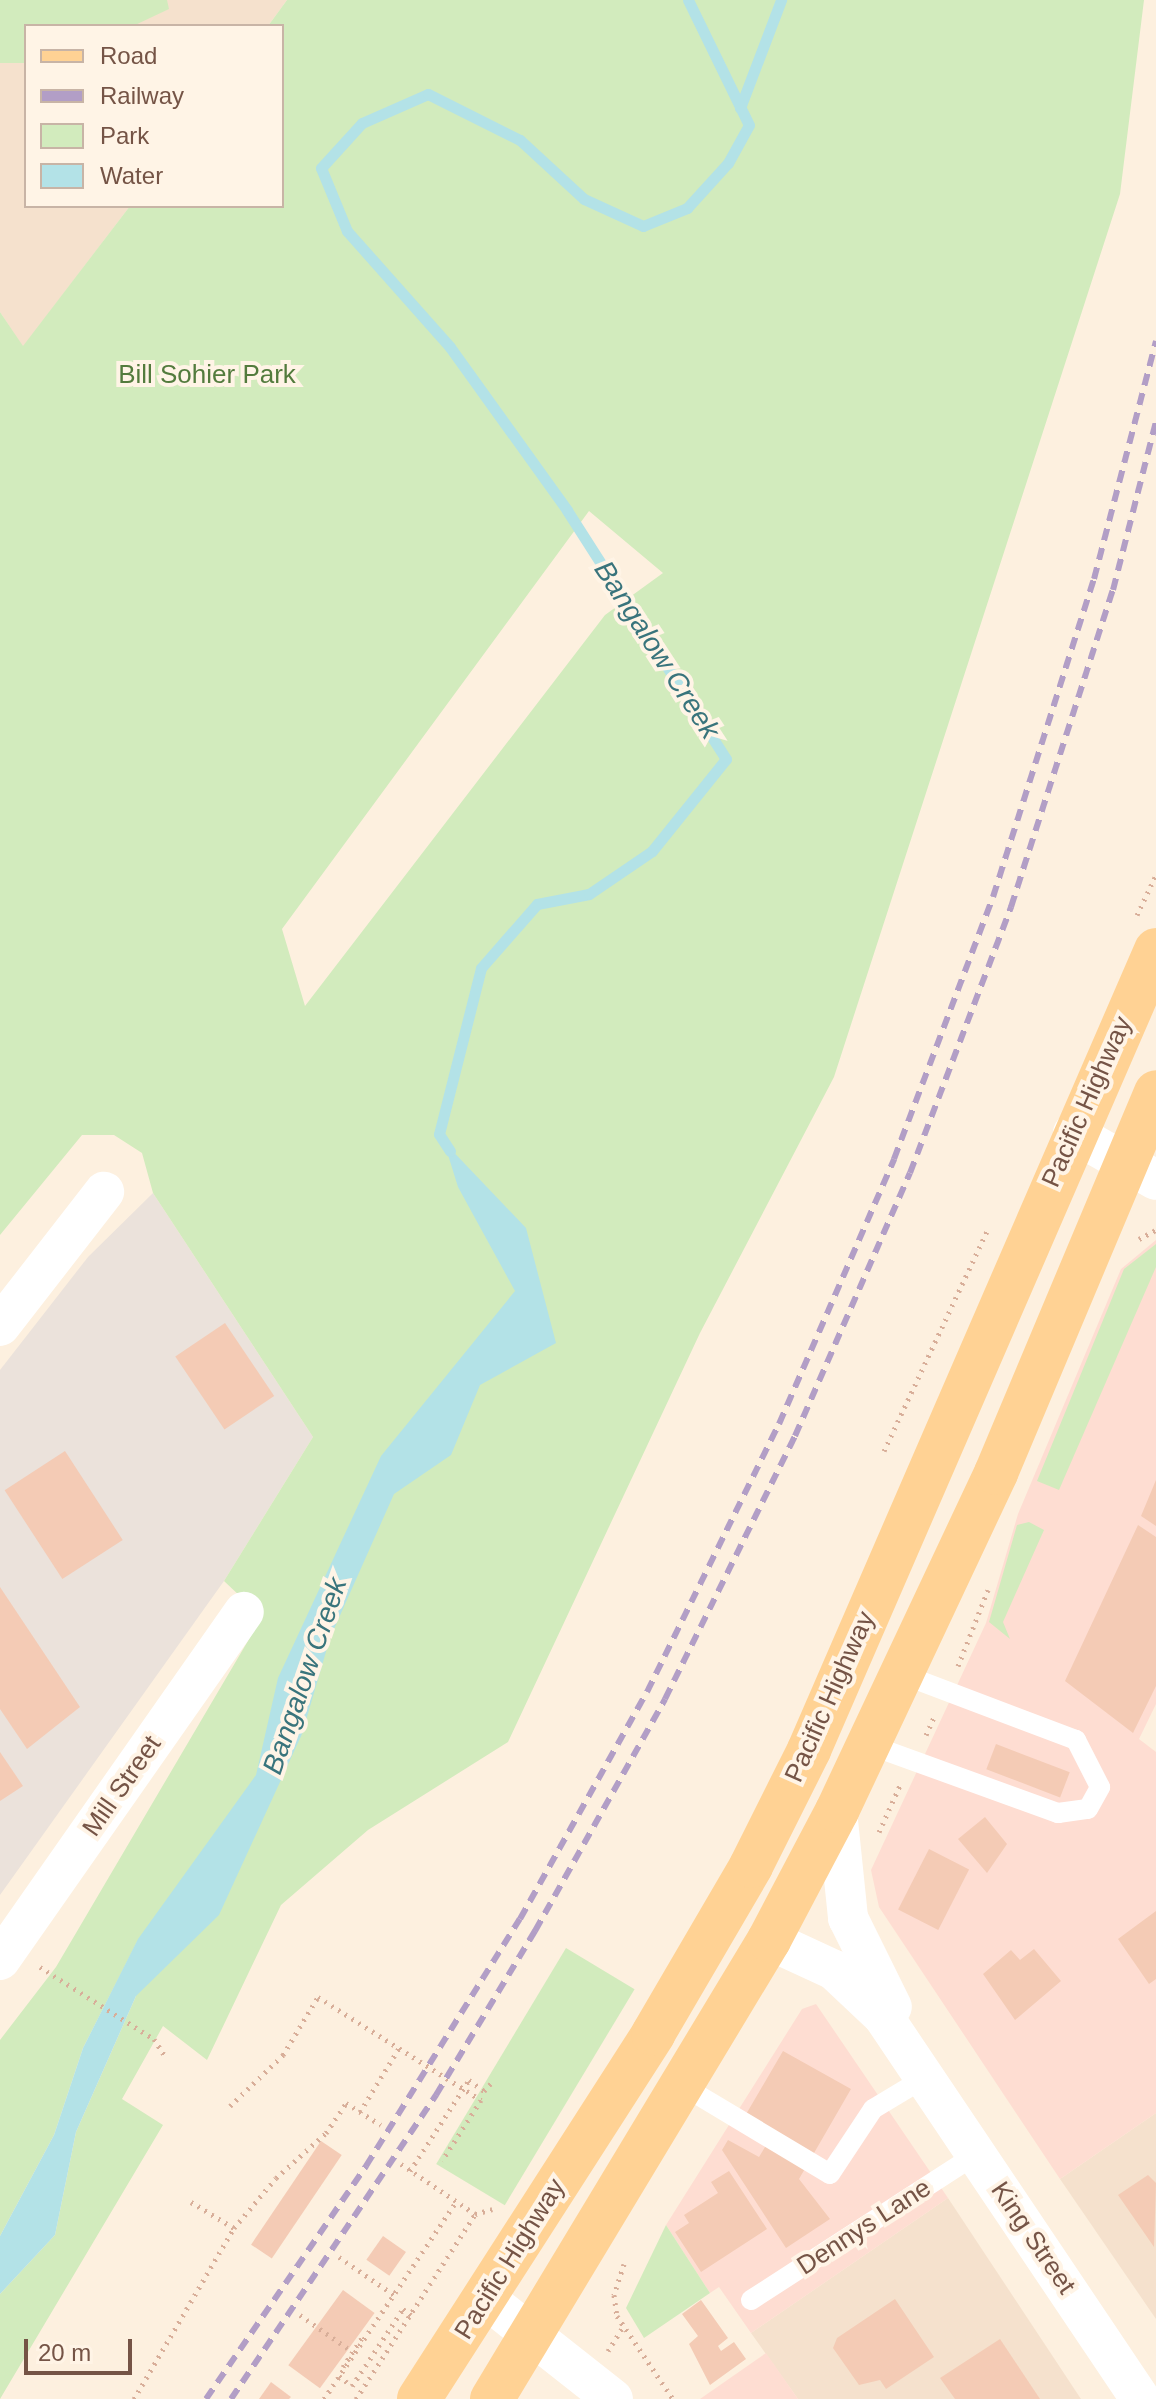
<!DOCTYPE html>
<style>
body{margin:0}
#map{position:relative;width:1156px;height:2399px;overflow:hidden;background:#fdf0df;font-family:Helvetica,sans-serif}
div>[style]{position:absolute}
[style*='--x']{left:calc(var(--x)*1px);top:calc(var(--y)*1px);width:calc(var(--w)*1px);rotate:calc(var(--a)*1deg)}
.residential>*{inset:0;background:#f5e1cd}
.commercial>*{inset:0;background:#feddd2}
.industrial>*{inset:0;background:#ebe2db}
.green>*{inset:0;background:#d2ebbd;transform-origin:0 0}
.water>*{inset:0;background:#b3e2e7}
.stream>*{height:11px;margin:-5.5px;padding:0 5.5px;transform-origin:5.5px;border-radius:5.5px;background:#b3e2e7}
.building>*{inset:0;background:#f4cbb5;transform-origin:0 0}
.path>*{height:5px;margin-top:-2.5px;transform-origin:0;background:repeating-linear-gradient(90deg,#d8ae99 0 2px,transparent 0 8px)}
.lane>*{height:20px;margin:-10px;padding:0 10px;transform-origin:10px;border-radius:10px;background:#fff}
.street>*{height:40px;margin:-20px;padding:0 20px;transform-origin:20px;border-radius:20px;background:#fff}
.primary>*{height:44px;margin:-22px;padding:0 22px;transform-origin:22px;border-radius:22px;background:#ffd294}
.rail>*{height:6px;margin-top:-3px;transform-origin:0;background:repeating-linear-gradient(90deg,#b29ec6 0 12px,transparent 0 20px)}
span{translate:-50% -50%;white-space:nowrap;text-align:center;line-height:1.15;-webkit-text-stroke:8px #fff4e6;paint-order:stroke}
.park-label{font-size:26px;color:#537b3d}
.street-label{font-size:26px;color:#755446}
.water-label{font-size:28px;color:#39747c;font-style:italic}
.legend{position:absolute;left:24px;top:24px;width:260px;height:184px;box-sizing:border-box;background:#fff4e6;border:2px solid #c8b4a6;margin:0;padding:10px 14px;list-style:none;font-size:24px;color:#755446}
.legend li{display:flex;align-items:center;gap:16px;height:40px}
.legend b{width:40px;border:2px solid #c8b4a6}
.scale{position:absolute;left:24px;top:2339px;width:108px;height:36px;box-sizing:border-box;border:4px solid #755446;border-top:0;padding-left:10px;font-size:24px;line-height:28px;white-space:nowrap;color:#755446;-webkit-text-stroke:6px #fff4e6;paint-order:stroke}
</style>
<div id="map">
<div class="residential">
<div style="clip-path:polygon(0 0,287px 0,268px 26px,26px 26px,26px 206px,130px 206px,23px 347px,0 312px)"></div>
<div style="clip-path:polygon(1156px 2113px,1156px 2319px,1060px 2179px)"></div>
<div style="clip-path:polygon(948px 2198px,1081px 2399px,798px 2399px,751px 2333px)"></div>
</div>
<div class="commercial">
<div style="clip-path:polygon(1156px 1240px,1156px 1704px,1139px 1739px,1156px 1752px,1156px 2113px,1060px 2179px,879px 1907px,871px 1870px,986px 1623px,1018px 1514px,1121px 1269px)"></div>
<div style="clip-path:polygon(816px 2004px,948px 2198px,751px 2333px,719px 2287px,710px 2293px,666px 2225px,802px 2009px)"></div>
<div style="clip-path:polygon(766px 2353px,798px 2399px,700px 2399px)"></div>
</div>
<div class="industrial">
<div style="clip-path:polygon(153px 1193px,313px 1437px,224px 1581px,0 1895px,0 1370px,88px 1257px)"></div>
</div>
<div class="green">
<div style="clip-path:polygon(0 0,167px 0,169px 9px,133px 26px,26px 26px,26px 63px,0 63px)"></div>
<div style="clip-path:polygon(evenodd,287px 0,1144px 0,1120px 194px,834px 1077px,700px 1333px,508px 1742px,368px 1830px,281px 1905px,207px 2060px,163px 2026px,122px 2099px,163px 2125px,0 2399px,0 2294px,55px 2235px,76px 2132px,136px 1996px,137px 1942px,83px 2048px,54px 2135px,0 2236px,0 2040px,56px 1967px,262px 1617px,224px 1581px,313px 1437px,153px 1193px,142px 1153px,114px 1135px,82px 1135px,0 1235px,0 312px,23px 346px,130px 206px,282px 206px,282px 26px,268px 26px,287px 0,589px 511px,663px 573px,605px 615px,305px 1006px,282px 929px,589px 511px)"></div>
<div style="clip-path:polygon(1156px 1244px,1156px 1267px,1059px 1490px,1037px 1481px,1124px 1269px)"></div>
<div style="clip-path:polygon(1029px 1522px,1044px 1530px,1003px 1622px,1010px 1639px,989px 1622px,1017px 1525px)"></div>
<div style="left:566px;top:1948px;width:80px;height:252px;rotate:31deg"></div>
<div style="clip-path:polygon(666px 2225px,710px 2293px,644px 2338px,626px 2308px)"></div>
</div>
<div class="water">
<div style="clip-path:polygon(444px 1142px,526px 1228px,556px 1343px,480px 1385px,451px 1455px,394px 1494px,330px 1638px,302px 1734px,219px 1915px,136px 1996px,76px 2132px,55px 2235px,0 2294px,0 2236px,54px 2135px,83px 2048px,138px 1939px,256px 1775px,278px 1678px,381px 1456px,515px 1291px,458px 1187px)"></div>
</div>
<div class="stream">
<div style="--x:740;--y:108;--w:116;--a:-69.2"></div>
<div style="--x:450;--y:1151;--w:20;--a:-123"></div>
<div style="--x:439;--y:1134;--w:171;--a:-75.8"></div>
<div style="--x:481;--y:968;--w:85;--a:-48.8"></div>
<div style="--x:537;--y:904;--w:53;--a:-10.9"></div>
<div style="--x:589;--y:894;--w:76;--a:-34.3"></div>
<div style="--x:652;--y:851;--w:118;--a:-51.2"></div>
<div style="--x:726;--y:759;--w:295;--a:-122.6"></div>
<div style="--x:567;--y:510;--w:201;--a:-125.7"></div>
<div style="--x:450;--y:347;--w:155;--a:-131.6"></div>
<div style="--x:347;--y:231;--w:68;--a:-112.4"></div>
<div style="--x:321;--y:168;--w:61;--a:-47.7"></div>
<div style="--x:362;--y:123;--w:72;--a:-23.7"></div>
<div style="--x:428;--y:94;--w:103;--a:26.6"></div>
<div style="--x:520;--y:140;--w:87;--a:42.7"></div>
<div style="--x:584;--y:199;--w:65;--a:24.6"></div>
<div style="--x:643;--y:226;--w:48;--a:-22.2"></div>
<div style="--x:687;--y:208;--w:61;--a:-47.7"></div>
<div style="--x:728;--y:163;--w:43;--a:-61.1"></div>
<div style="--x:749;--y:125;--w:139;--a:-116"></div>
</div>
<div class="building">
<div style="left:225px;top:1323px;width:88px;height:60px;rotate:56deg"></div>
<div style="left:65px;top:1451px;width:106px;height:72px;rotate:57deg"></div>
<div style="clip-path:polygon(1156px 1480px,1156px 1526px,1141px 1516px)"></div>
<div style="clip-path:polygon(1138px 1525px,1156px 1537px,1156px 1686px,1133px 1733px,1065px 1681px)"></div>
<div style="clip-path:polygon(0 1587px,80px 1707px,27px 1749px,0 1709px)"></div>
<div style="left:996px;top:1744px;width:79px;height:27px;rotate:21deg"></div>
<div style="clip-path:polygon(0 1752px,23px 1786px,0 1801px)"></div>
<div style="clip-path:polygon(985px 1817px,1007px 1844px,987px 1873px,958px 1839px)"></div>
<div style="left:929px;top:1849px;width:45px;height:68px;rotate:27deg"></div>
<div style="clip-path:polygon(1156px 1911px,1156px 1979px,1149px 1984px,1118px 1939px)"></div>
<div style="clip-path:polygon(1034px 1949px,1061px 1981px,1015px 2020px,983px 1974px,1011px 1950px,1020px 1960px)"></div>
<div style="clip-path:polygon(783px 2051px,851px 2089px,799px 2179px,830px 2219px,786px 2248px,722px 2150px,728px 2140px,759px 2157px,774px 2132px,745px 2116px)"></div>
<div style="left:321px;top:2141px;width:25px;height:125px;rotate:34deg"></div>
<div style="clip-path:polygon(729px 2171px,767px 2229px,701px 2272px,675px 2232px,689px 2223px,684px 2215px,718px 2193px,711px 2182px)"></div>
<div style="clip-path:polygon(1148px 2175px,1156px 2183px,1154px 2247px,1118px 2195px)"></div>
<div style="left:383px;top:2236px;width:28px;height:29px;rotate:35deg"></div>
<div style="left:343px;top:2290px;width:39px;height:93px;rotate:36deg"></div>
<div style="clip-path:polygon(895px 2299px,934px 2357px,886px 2389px,880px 2380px,859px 2385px,833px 2348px,837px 2338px)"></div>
<div style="clip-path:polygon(701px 2300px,728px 2338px,718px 2346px,721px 2351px,734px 2342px,746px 2359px,710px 2385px,689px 2344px,698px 2336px,682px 2314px)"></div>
<div style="clip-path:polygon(1000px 2339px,1040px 2399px,955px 2399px,940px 2378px)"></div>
<div style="clip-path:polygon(271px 2382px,291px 2397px,289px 2399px,259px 2399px)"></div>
</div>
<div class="path">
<div style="--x:1137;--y:915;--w:44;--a:-64.6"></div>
<div style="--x:1139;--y:1239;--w:19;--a:-28"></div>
<div style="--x:884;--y:1451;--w:243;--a:-64.9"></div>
<div style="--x:958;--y:1666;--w:82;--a:-68.5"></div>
<div style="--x:926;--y:1735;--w:22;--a:-66"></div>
<div style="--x:879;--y:1832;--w:54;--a:-65.8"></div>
<div style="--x:40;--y:1967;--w:135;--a:32.3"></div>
<div style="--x:154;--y:2039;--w:20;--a:57"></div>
<div style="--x:230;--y:2106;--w:74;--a:-43.9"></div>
<div style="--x:283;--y:2055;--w:68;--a:-58.9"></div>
<div style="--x:318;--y:1997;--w:193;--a:32.3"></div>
<div style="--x:481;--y:2100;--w:72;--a:122.6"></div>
<div style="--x:360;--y:2112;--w:75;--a:-58.6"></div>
<div style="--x:401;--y:2164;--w:89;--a:34"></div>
<div style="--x:475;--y:2214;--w:18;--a:-16"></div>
<div style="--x:410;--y:2171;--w:108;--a:-57"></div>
<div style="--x:469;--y:2080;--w:19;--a:36"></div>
<div style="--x:484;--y:2091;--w:13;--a:-48"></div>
<div style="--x:191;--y:2202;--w:50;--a:31.2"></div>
<div style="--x:339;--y:2257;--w:67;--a:34.6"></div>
<div style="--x:624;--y:2264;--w:33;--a:108"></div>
<div style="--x:614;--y:2295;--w:21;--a:82"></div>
<div style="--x:617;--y:2316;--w:100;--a:56"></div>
<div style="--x:300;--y:2315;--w:61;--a:35"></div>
<div style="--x:608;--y:2351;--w:28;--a:-58"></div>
<div style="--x:343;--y:2367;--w:37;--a:-57"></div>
<div style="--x:339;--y:2376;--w:16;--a:38"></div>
<div style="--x:352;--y:2386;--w:92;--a:-56.5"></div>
<div style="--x:403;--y:2309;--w:10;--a:37"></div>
<div style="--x:134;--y:2399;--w:198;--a:-59.7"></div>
<div style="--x:234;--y:2228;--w:65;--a:-50"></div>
<div style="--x:276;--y:2178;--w:67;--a:-42"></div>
<div style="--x:326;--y:2133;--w:36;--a:-56"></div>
<div style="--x:346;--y:2103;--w:41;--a:32.2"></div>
<div style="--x:324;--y:2399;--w:237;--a:-56.2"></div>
<div style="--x:356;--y:2399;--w:220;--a:-57.2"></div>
</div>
<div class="lane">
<div style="--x:870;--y:1745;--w:200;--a:19.9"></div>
<div style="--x:1058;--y:1813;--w:30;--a:-8"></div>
<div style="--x:1088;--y:1809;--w:25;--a:-61"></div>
<div style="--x:1100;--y:1787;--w:53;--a:-117.1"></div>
<div style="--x:1076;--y:1740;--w:184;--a:-159.3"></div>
<div style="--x:683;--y:2086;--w:171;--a:30.9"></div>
<div style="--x:830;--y:2174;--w:78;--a:-56.5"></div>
<div style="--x:873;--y:2109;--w:64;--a:-31"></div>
<div style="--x:751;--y:2300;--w:269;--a:-32.9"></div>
</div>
<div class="street">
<div style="--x:1073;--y:1133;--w:95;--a:29.5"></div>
<div style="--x:0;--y:1326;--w:170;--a:-52.2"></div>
<div style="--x:837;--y:1811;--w:108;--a:84.1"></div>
<div style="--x:848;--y:1918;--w:99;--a:63.7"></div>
<div style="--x:769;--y:1940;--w:72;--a:24.8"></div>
<div style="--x:834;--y:1970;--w:67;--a:43.2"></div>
<div style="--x:883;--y:2016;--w:461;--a:56.1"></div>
<div style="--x:0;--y:1960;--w:425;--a:-55"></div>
<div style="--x:485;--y:2298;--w:163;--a:38.3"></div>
</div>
<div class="primary">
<div style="--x:419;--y:2399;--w:434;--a:-57.3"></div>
<div style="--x:653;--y:2034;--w:194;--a:-59.7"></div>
<div style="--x:751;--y:1866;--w:130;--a:-63.4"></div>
<div style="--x:809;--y:1750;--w:872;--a:-66.55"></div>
<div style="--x:492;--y:2399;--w:536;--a:-58.89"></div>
<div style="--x:769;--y:1940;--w:146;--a:-62.2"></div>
<div style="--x:837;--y:1811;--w:374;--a:-64.8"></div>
<div style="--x:996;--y:1473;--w:413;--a:-67.2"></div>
</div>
<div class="rail">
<div style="--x:206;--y:2399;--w:283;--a:-55.5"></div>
<div style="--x:366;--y:2166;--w:291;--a:-58.1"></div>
<div style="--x:520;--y:1919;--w:260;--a:-60.8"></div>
<div style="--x:647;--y:1692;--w:299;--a:-63.8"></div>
<div style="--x:779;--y:1424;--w:289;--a:-66.5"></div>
<div style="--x:894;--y:1159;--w:280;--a:-69.3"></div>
<div style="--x:993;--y:897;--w:334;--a:-72.4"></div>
<div style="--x:1094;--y:579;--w:246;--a:-75.4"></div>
<div style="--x:231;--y:2399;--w:367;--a:-56"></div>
<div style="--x:436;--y:2095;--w:192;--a:-58.9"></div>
<div style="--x:535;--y:1931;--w:266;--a:-60.7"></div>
<div style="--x:665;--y:1699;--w:293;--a:-63.7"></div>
<div style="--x:795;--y:1436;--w:287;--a:-66.4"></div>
<div style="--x:910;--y:1173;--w:285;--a:-69.2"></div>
<div style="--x:1011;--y:907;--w:333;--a:-72.2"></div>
<div style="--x:1113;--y:590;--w:174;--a:-75.7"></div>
</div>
<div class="park-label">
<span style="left:207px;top:375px">Bill Sohier Park</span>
</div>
<div class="street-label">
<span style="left:1087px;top:1102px;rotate:-66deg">Pacific Highway</span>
<span style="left:830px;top:1697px;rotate:-66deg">Pacific Highway</span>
<span style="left:122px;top:1786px;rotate:-55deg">Mill Street</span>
<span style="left:864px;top:2227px;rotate:-33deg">Dennys Lane</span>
<span style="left:1033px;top:2238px;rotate:56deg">King Street</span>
<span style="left:510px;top:2259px;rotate:-58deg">Pacific Highway</span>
</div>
<div class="water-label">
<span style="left:657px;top:650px;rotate:57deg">Bangalow Creek</span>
<span style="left:305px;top:1676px;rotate:-71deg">Bangalow Creek</span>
</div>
<ul class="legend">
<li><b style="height:10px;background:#ffd294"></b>Road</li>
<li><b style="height:10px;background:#b29ec6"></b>Railway</li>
<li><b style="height:22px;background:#d2ebbd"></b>Park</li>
<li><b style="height:22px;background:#b3e2e7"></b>Water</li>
</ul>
<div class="scale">20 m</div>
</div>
